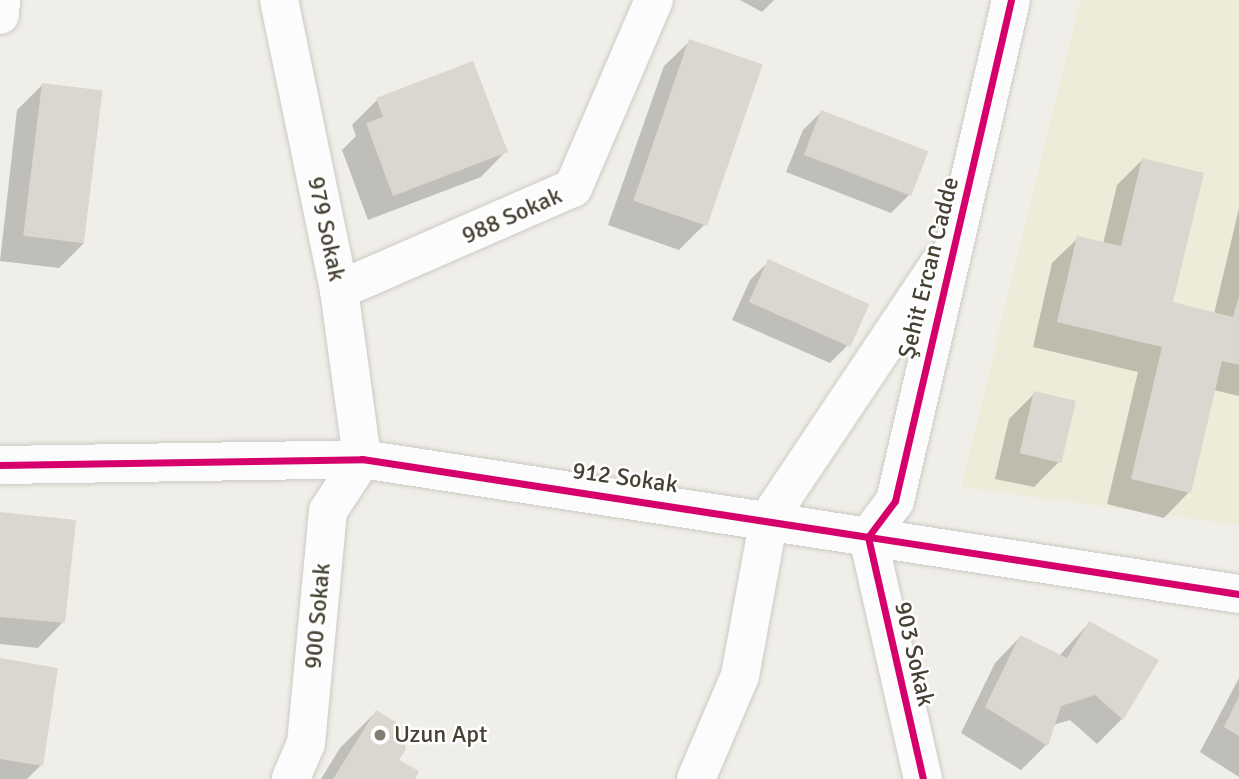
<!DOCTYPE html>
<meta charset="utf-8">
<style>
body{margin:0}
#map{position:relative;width:1239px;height:779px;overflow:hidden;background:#f0eee8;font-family:Signika,sans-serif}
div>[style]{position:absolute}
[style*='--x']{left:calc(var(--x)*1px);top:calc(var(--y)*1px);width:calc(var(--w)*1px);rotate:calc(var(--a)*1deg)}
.education>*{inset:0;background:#efebd9}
.shadow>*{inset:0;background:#0003}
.building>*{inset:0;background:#dad7d0;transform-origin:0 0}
.roads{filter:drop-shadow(0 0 2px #cccac4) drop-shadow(0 0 2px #cccac4)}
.minor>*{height:38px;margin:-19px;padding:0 19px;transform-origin:19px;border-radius:19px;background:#fdfcfc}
.cycleway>*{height:7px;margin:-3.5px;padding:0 3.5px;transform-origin:3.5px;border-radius:3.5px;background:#d6006c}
.dots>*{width:19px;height:19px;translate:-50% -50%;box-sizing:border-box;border:4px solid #fff;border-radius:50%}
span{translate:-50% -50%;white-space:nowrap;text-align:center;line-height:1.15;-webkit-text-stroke:5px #fff;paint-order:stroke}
.street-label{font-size:24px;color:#474133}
.poi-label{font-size:24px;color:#474133}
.left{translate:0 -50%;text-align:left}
</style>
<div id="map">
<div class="education">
<div style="clip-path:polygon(1080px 0,1239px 0,1239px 525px,961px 487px)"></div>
</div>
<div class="shadow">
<div style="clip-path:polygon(740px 0,774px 0,762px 12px)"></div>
<div style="clip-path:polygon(690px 41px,704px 225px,679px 250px,608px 225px,664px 66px)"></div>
<div style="clip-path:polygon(42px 85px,84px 243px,59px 268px,0 261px,17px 110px)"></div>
<div style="clip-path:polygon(377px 100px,506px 151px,481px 177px,368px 220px,342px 150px,356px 136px,352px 125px)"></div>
<div style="clip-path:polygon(821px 112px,909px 195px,891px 213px,786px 172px,803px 130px)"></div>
<div style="clip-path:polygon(1142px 160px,1171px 303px,1214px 314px,1239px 208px,1239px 396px,1214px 390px,1189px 492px,1164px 518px,1107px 504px,1138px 372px,1033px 347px,1052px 263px,1078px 238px,1103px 244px,1117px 185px)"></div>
<div style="clip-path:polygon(769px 261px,848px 345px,830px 363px,732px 320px,750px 280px)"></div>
<div style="clip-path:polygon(1035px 393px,1059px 462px,1034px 487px,995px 479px,1009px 419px)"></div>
<div style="clip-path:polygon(0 514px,63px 622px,38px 648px,0 644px)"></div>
<div style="clip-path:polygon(1089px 623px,1156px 661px,1122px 719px,1097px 744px,1070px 720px,1053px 725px,1046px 745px,1021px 770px,961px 733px,995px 663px,1020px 637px,1059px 656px)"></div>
<div style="clip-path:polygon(0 660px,41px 765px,27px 779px,0 779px)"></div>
<div style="clip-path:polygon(1239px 678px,1239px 777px,1200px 752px)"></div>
<div style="clip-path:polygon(376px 712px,397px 760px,413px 779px,321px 779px,340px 748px)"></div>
</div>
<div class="building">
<div style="left:689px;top:39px;width:78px;height:171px;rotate:19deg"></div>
<div style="clip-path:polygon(473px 61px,508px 152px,393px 196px,366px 123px,383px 117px,376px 98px)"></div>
<div style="left:42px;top:83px;width:61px;height:154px;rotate:7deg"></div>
<div style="left:821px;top:110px;width:115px;height:48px;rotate:21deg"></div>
<div style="clip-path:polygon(1142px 158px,1204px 173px,1173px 302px,1233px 317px,1239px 296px,1239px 365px,1222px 361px,1191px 493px,1131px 479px,1162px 347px,1057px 322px,1077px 236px,1121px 246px)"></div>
<div style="left:768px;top:259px;width:111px;height:47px;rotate:24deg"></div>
<div style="left:1034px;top:391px;width:43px;height:64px;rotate:13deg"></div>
<div style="clip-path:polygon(0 512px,76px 520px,65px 623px,0 617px)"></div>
<div style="clip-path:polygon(1089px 621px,1159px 660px,1123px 720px,1095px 695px,1061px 706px,1048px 746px,985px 707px,1020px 635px,1067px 658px)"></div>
<div style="clip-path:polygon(0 658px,58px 668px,43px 766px,0 759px)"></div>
<div style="clip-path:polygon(1239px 696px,1239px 736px,1224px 727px)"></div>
<div style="clip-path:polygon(376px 710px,396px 722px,406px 749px,399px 760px,419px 771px,415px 779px,333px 779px)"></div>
</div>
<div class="roads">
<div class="minor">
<div style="--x:279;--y:0;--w:296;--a:78.3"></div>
<div style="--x:339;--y:290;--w:171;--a:82.2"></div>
<div style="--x:362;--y:459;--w:62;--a:123.2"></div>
<div style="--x:328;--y:511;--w:233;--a:95.4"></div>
<div style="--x:306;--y:743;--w:39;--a:113"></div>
<div style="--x:0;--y:15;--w:15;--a:-86"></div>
<div style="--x:339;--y:290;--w:255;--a:-23.6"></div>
<div style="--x:573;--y:188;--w:205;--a:-66.7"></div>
<div style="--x:0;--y:465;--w:362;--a:-0.9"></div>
<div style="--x:362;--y:459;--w:887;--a:8.75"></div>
<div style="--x:696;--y:779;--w:112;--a:-66.9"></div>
<div style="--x:740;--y:676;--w:161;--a:-79.6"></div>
<div style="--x:769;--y:518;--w:306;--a:-56.2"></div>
<div style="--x:923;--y:779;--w:248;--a:-102.8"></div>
<div style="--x:868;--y:537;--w:45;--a:-53.1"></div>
<div style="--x:895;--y:501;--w:514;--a:-76.96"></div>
</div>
</div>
<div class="cycleway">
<div style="--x:0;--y:465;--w:362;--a:-0.9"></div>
<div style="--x:362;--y:459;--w:887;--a:8.75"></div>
<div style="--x:923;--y:779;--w:248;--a:-102.8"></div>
<div style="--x:868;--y:537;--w:45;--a:-53.1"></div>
<div style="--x:895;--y:501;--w:514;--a:-76.96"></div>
</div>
<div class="dots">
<div style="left:380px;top:735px;background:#827e72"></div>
</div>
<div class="street-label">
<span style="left:512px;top:216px;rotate:-24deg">988 Sokak</span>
<span style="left:326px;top:229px;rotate:78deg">979 Sokak</span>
<span style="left:929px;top:268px;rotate:-76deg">Şehit Ercan Cadde</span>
<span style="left:625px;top:478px;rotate:8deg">912 Sokak</span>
<span style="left:318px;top:616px;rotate:-85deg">900 Sokak</span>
<span style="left:914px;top:654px;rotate:77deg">903 Sokak</span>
</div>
<div class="poi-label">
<span class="left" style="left:394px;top:735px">Uzun Apt</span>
</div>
</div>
